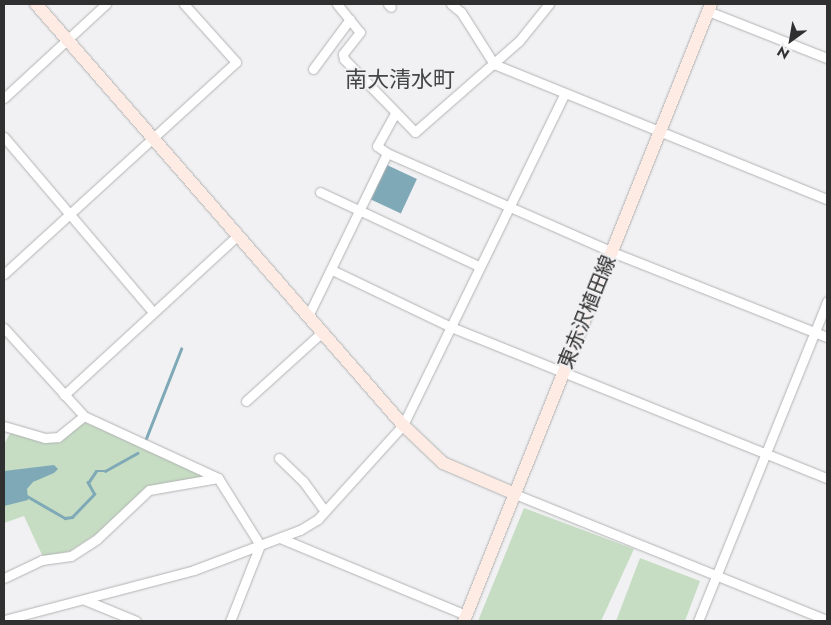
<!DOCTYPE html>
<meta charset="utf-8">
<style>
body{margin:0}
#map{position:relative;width:831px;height:625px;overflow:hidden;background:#f1f1f3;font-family:Jost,"Noto Sans JP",sans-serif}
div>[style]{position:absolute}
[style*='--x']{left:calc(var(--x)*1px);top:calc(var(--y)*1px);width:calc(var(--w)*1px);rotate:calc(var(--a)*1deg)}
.green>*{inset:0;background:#c6ddc3}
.water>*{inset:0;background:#7fa9b7;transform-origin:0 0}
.stream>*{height:2.5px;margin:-1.25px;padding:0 1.25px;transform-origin:1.25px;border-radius:1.25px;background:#7fa9b7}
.roads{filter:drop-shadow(0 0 1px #b1b2b3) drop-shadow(0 0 1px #b1b2b3)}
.street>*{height:9px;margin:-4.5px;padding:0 4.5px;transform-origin:4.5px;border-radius:4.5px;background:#fff}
.secondary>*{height:12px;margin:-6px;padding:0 6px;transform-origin:6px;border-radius:6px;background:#feece4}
span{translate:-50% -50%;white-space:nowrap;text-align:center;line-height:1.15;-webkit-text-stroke:4px #f1f1f3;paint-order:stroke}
.street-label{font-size:20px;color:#303030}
.quarter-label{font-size:22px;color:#454647}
.frame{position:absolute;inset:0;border:5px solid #303030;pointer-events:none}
.north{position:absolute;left:766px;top:15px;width:50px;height:50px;-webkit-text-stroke:4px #f1f1f3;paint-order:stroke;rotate:212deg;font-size:14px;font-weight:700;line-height:20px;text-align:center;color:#303030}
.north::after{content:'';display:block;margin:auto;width:18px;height:22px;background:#303030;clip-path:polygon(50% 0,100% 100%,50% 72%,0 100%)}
</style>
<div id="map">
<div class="green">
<div style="clip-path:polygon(84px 422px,211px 477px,145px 488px,96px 534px,70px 551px,43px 557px,24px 516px,4px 523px,4px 444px,11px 432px,43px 442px,60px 443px)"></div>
<div style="clip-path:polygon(524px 508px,634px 549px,601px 621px,478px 621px)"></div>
<div style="clip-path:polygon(640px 558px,700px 581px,685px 621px,616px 621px)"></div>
</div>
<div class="water">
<div style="left:387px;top:165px;width:33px;height:38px;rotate:25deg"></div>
<div style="clip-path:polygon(54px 465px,58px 469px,54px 473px,33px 482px,27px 489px,28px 500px,4px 506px,4px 471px)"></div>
</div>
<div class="stream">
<div style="--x:145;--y:441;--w:99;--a:-68.6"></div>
<div style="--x:27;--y:496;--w:44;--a:30.1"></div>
<div style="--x:65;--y:518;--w:7;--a:-8"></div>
<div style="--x:72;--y:517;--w:32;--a:-46"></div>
<div style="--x:94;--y:494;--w:13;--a:-119"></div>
<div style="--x:88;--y:483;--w:14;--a:-56"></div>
<div style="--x:96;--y:471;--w:9;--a:0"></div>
<div style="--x:105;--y:471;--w:37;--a:-29"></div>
</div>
<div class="roads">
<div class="street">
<div style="--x:337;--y:4;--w:36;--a:51"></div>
<div style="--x:360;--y:32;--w:28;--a:128"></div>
<div style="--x:343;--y:54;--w:5;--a:79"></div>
<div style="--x:344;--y:59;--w:102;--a:45.8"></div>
<div style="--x:415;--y:132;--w:138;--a:-41.2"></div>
<div style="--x:519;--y:41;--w:48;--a:-51"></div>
<div style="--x:388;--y:4;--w:4;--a:45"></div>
<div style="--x:451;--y:4;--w:13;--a:39"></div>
<div style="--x:461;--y:12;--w:62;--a:57.6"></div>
<div style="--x:494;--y:64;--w:359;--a:22.1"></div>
<div style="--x:708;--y:11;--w:128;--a:21.6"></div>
<div style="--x:313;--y:69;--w:62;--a:-53.5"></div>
<div style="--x:4;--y:98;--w:139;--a:-42.7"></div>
<div style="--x:4;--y:137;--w:230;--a:49.6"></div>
<div style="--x:387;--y:153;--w:12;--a:-145"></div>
<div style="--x:377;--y:146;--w:38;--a:-61"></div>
<div style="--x:320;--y:192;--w:175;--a:25"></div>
<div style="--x:332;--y:270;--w:132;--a:25.6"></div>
<div style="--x:451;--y:327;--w:405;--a:21.9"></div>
<div style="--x:4;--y:274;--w:314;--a:-42.4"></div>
<div style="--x:236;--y:62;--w:78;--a:-131.9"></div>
<div style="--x:308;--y:316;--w:181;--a:-64.1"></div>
<div style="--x:387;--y:153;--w:246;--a:23.7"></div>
<div style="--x:612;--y:252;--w:231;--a:21.6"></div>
<div style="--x:4;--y:328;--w:119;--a:47.7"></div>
<div style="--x:84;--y:416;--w:148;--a:24.8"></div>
<div style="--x:218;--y:478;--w:79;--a:57.9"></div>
<div style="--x:260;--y:545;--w:82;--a:111.5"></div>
<div style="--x:64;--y:395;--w:236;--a:-42.6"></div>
<div style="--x:246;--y:401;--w:103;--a:-42.2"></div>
<div style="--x:4;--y:426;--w:43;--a:16.3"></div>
<div style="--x:45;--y:438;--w:13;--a:-4"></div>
<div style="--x:58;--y:437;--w:33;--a:-39"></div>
<div style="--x:279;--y:458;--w:33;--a:44"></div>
<div style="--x:303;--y:481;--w:37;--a:54"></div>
<div style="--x:515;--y:494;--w:336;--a:22"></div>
<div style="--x:280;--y:538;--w:201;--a:22.5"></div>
<div style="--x:4;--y:578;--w:42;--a:-25.3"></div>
<div style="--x:42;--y:560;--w:29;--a:-8"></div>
<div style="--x:71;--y:556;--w:31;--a:-33"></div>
<div style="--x:97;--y:539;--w:71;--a:-43.3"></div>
<div style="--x:149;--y:490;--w:70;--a:-9.9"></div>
<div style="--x:85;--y:600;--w:55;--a:22.4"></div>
<div style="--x:4;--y:620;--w:196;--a:-14.7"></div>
<div style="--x:194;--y:570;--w:113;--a:-20.7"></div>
<div style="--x:300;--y:530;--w:21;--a:-31"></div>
<div style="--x:318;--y:519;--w:127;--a:-47.9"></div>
<div style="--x:403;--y:425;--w:369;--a:-64"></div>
<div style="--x:698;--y:621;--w:345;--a:-68"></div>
</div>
<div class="secondary">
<div style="--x:36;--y:4;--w:559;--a:48.92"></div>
<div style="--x:403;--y:425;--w:55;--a:43.5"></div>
<div style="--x:443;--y:463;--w:78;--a:23.3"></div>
<div style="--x:464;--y:621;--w:665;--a:-68.18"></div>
</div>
</div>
<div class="street-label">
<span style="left:587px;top:312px;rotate:-68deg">東赤沢植田線</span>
</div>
<div class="quarter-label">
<span style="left:400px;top:80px">南大清水町</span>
</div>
<div class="frame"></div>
<div class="north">N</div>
</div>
